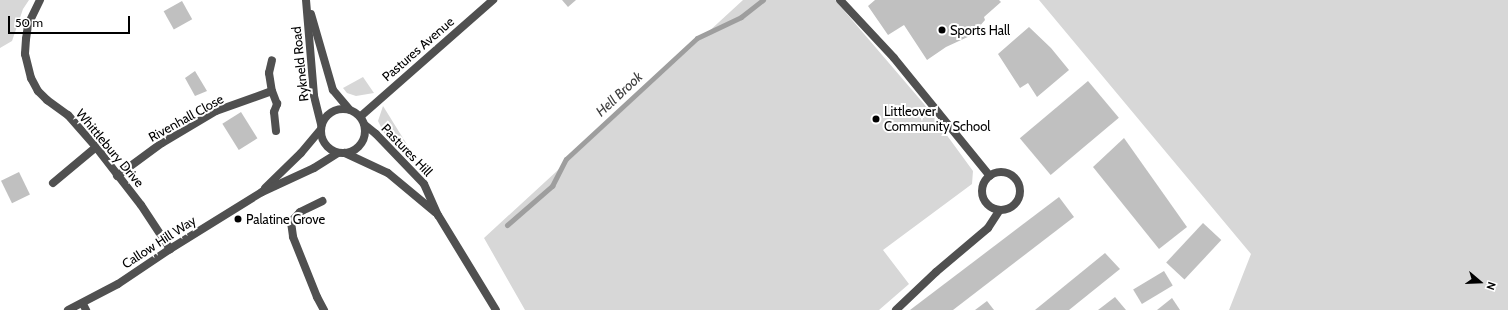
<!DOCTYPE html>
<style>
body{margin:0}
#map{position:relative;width:1508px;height:310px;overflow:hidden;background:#fff;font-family:Cabin,sans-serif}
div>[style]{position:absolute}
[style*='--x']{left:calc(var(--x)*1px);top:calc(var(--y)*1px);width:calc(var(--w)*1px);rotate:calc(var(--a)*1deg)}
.green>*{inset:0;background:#d7d7d7}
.stream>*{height:5px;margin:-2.5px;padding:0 2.5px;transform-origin:2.5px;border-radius:2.5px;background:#9e9e9e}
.building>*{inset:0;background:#c0c0c0;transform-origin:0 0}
.service>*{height:8px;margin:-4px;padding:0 4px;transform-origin:4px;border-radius:4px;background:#505050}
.service>.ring{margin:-4px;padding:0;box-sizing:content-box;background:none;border:8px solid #505050;border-radius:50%}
.minor>*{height:8px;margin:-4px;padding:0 4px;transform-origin:4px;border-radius:4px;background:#505050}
.tertiary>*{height:8px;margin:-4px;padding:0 4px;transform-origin:4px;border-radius:4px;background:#505050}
.tertiary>.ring{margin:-4px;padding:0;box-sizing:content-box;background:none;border:8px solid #505050;border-radius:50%}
.dots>*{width:11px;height:11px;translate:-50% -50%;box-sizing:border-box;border:2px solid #fff;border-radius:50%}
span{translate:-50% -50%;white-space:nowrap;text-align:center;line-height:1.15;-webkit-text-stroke:4px #fff;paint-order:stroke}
.poi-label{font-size:13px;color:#000}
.left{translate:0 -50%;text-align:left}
.street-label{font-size:13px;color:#000}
.water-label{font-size:14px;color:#3f3f3f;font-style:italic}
.north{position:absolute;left:1460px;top:262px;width:40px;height:40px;-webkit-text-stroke:3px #fff;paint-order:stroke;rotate:109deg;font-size:11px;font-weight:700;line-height:16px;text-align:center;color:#000}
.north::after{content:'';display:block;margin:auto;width:14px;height:18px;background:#000;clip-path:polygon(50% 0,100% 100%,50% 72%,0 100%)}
.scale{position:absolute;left:8px;top:16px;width:122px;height:18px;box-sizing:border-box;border:2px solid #000;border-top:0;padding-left:5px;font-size:12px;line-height:14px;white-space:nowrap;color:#000;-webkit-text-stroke:3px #fff;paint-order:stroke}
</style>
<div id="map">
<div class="green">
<div style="clip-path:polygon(0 0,29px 0,23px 9px,12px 41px,0 48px)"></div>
<div style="clip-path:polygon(743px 0,835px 0,924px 104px,973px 171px,972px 184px,883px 250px,909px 284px,879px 310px,525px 310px,484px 238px)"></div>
<div style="clip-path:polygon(1039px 0,1508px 0,1508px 310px,1229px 310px,1251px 254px)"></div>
<div style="clip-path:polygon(363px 77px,374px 93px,356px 96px,347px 93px,343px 88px)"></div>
<div style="clip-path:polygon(383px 106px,416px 159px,415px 163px,384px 133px,378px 121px)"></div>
</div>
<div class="stream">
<div style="--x:507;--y:225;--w:60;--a:-40.9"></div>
<div style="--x:552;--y:186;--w:30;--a:-63"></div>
<div style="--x:566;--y:159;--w:178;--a:-42.7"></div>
<div style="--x:697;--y:38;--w:49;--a:-25.5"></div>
<div style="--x:741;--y:17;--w:28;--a:-38"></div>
</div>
<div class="building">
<div style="clip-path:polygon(562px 0,576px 0,568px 7px)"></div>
<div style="clip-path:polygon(875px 0,999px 0,1001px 2px,984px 17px,985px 20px,972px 35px,946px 47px,927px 60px,904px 25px,888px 35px,868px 6px)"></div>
<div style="left:182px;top:1px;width:21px;height:21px;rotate:61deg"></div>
<div style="clip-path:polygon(1029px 27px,1051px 48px,1069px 70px,1037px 97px,1028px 83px,1020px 88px,998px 54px)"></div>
<div style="clip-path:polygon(195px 71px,207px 91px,195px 96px,185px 78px)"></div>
<div style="left:1088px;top:81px;width:48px;height:89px;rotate:50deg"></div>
<div style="left:241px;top:112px;width:31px;height:22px;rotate:58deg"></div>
<div style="clip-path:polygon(1124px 138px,1187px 227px,1159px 249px,1093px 167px)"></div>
<div style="left:19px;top:172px;width:25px;height:20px;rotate:64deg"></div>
<div style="clip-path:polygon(1059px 197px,1074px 217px,953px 310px,910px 310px)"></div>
<div style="left:1203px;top:223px;width:25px;height:54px;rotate:43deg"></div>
<div style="clip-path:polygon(1105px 253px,1120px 269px,1069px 310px,1035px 310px)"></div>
<div style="left:1164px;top:271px;width:17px;height:36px;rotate:59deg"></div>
<div style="clip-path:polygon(1115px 297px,1126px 310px,1098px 310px)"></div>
<div style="clip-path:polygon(1172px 298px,1180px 310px,1157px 310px)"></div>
<div style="clip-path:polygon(987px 301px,994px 310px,975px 310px)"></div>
</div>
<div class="service">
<div style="--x:840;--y:0;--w:79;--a:47"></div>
<div style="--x:894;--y:58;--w:152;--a:50.9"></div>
<div style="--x:269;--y:73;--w:13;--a:-77"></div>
<div style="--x:276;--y:131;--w:19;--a:-96"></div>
<div style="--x:274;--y:112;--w:9;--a:-69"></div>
<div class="ring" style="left:982px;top:172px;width:30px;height:30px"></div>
<div style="--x:291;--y:222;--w:13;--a:-48"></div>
<div style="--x:300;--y:212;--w:25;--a:-26"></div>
<div style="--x:896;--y:310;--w:55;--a:-43.5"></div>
<div style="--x:936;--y:272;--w:68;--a:-40.2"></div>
<div style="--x:988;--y:228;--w:20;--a:-57"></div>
</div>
<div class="minor">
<div style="--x:40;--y:0;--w:28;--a:116"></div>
<div style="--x:28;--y:25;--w:14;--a:98"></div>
<div style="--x:26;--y:39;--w:15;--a:94"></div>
<div style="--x:25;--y:54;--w:25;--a:76"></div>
<div style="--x:31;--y:78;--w:15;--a:62"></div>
<div style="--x:38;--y:91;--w:13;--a:45"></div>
<div style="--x:47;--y:100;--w:26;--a:36"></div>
<div style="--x:68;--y:115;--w:43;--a:48.8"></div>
<div style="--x:96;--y:147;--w:73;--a:52.2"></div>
<div style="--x:141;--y:205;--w:53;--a:56.6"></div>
<div style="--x:269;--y:73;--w:18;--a:81"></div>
<div style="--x:272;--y:91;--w:14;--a:69"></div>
<div style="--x:361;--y:116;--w:176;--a:-41.3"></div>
<div style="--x:117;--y:176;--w:56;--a:-36.3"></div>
<div style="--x:162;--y:143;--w:63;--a:-30.7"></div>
<div style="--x:216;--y:111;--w:59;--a:-19.7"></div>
<div style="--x:53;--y:183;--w:56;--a:-39.9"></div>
<div style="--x:291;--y:222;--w:15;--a:82"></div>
<div style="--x:293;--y:237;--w:65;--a:68.2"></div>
<div style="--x:317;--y:297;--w:15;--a:62"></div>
<div style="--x:83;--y:304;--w:7;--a:63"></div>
</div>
<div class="tertiary">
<div style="--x:306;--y:0;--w:96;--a:85.2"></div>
<div style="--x:314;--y:96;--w:30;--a:76"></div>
<div style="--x:311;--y:14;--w:79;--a:73.9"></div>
<div style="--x:333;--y:90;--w:25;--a:50"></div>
<div class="ring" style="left:321px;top:109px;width:36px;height:36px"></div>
<div style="--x:365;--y:125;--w:14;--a:39"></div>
<div style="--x:376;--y:134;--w:69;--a:46.2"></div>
<div style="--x:424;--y:184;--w:34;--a:66"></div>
<div style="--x:438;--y:215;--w:111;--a:58.6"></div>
<div style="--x:345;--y:153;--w:47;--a:24.9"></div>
<div style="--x:388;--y:173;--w:62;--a:39.8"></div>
<div style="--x:265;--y:188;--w:50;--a:-44.2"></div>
<div style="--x:301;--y:153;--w:30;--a:-50"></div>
<div style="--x:68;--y:310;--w:56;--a:-27.5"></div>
<div style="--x:118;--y:284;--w:63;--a:-33.9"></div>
<div style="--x:170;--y:249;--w:108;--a:-31.8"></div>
<div style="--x:262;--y:192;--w:57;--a:-24.8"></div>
<div style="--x:314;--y:168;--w:28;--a:-32"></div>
</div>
<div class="dots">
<div style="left:942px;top:30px;background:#000"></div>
<div style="left:876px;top:119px;background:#000"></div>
<div style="left:238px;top:219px;background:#000"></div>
</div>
<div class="poi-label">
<span class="left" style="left:950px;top:30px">Sports Hall</span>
<span class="left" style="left:884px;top:119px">Littleover<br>Community School</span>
<span class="left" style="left:246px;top:219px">Palatine Grove</span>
</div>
<div class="street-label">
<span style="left:418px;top:49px;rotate:-41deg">Pastures Avenue</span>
<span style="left:300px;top:64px;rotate:-96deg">Rykneld Road</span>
<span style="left:186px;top:118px;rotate:-29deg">Rivenhall Close</span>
<span style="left:110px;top:148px;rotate:50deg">Whittlebury Drive</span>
<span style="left:407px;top:150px;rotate:46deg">Pastures Hill</span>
<span style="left:159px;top:242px;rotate:-33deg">Callow Hill Way</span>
</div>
<div class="water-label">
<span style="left:619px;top:94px;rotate:-43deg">Hell Brook</span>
</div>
<div class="north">N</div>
<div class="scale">50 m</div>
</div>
